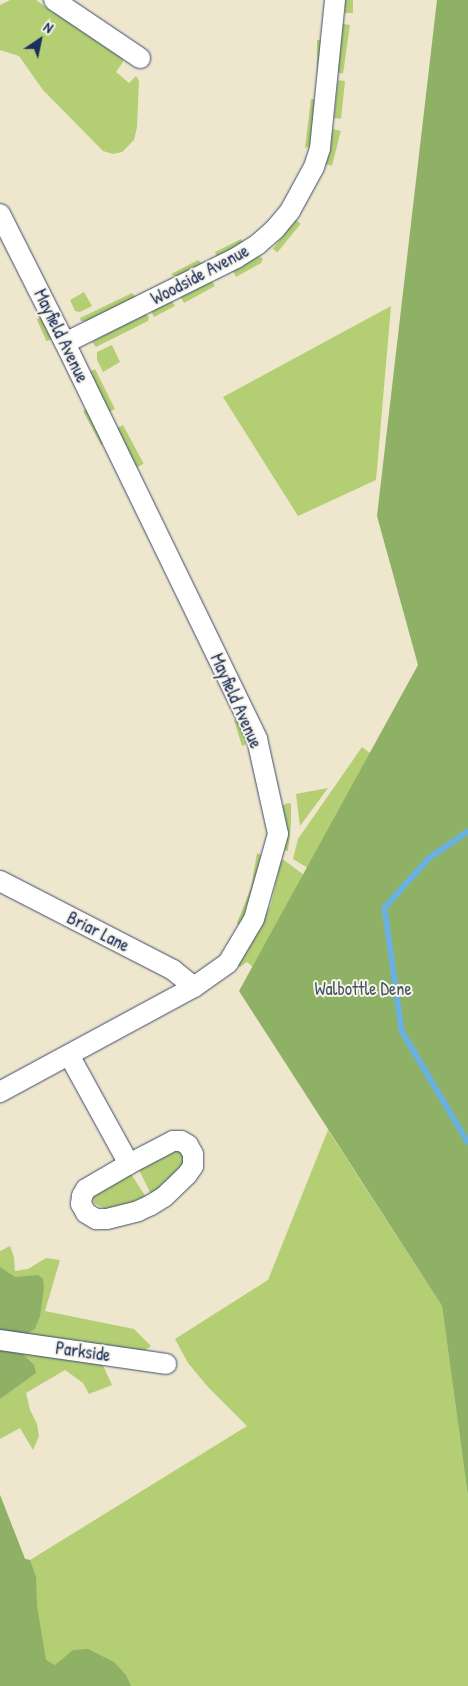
<!DOCTYPE html>
<style>
body{margin:0}
#map{position:relative;width:468px;height:1686px;overflow:hidden;background:#efe7cd;font-family:"Patrick Hand",sans-serif}
div>[style]{position:absolute}
[style*='--x']{left:calc(var(--x)*1px);top:calc(var(--y)*1px);width:calc(var(--w)*1px);rotate:calc(var(--a)*1deg)}
.green>*{inset:0;background:#b3ce73;transform-origin:0 0}
.forest>*{inset:0;background:#8eb165}
.stream>*{height:5.5px;margin:-2.75px;padding:0 2.75px;transform-origin:2.75px;border-radius:2.75px;background:#6ab0e0}
.roads{filter:drop-shadow(0 0 1px #3b4b6f) drop-shadow(0 0 1px #3b4b6f)}
.minor>*{height:20px;margin:-10px;padding:0 10px;transform-origin:10px;border-radius:10px;background:#fff}
span{translate:-50% -50%;white-space:nowrap;text-align:center;line-height:1.15;-webkit-text-stroke:4px #f7f3e8;paint-order:stroke}
.street-label{font-size:18px;color:#1b2f5e}
.park-label{font-size:18px;color:#415763}
.north{position:absolute;left:15px;top:15px;width:50px;height:50px;-webkit-text-stroke:4px #f7f3e8;paint-order:stroke;rotate:34deg;font-size:14px;font-weight:700;line-height:20px;text-align:center;color:#1b2f5e}
.north::after{content:'';display:block;margin:auto;width:18px;height:22px;background:#1b2f5e;clip-path:polygon(50% 0,100% 100%,50% 72%,0 100%)}
</style>
<div id="map">
<div class="green">
<div style="clip-path:polygon(10px 0,36px 0,54px 13px,63px 13px,121px 51px,123px 62px,116px 72px,129px 83px,136px 76px,139px 81px,137px 127px,134px 140px,122px 152px,113px 154px,103px 151px,43px 90px,19px 56px,0 50px,0 5px)"></div>
<div style="left:345px;top:0;width:8px;height:13px"></div>
<div style="left:343px;top:24px;width:7px;height:49px;rotate:8deg"></div>
<div style="left:317px;top:40px;width:7px;height:42px"></div>
<div style="left:345px;top:81px;width:38px;height:7px;rotate:96deg"></div>
<div style="clip-path:polygon(311px 99px,318px 100px,311px 146px,305px 148px)"></div>
<div style="left:333px;top:129px;width:8px;height:36px;rotate:14deg"></div>
<div style="left:296px;top:220px;width:6px;height:37px;rotate:39deg"></div>
<div style="clip-path:polygon(241px 239px,244px 244px,218px 260px,215px 252px)"></div>
<div style="clip-path:polygon(259px 256px,263px 259px,261px 263px,236px 277px,233px 271px)"></div>
<div style="clip-path:polygon(198px 260px,203px 264px,178px 279px,171px 274px)"></div>
<div style="clip-path:polygon(212px 281px,215px 286px,184px 303px,180px 296px)"></div>
<div style="clip-path:polygon(84px 292px,92px 306px,80px 312px,75px 311px,70px 300px)"></div>
<div style="clip-path:polygon(132px 293px,137px 299px,93px 321px,81px 321px,80px 318px)"></div>
<div style="clip-path:polygon(171px 300px,175px 306px,154px 317px,150px 309px)"></div>
<div style="clip-path:polygon(391px 306px,376px 480px,298px 516px,223px 397px)"></div>
<div style="clip-path:polygon(144px 313px,149px 317px,148px 321px,96px 347px,92px 342px)"></div>
<div style="left:44px;top:316px;width:24px;height:8px;rotate:66deg"></div>
<div style="clip-path:polygon(112px 345px,120px 362px,103px 372px,97px 360px,97px 352px)"></div>
<div style="clip-path:polygon(95px 369px,115px 409px,109px 412px,90px 372px)"></div>
<div style="clip-path:polygon(90px 406px,108px 442px,101px 445px,83px 411px)"></div>
<div style="left:123px;top:425px;width:44px;height:8px;rotate:62deg"></div>
<div style="clip-path:polygon(238px 717px,250px 743px,242px 746px,234px 720px)"></div>
<div style="clip-path:polygon(362px 747px,370px 753px,308px 868px,293px 859px,298px 839px)"></div>
<div style="clip-path:polygon(328px 788px,300px 826px,296px 794px)"></div>
<div style="clip-path:polygon(288px 803px,291px 804px,291px 824px,288px 851px,285px 850px,284px 841px,283px 805px)"></div>
<div style="clip-path:polygon(257px 853px,263px 856px,255px 899px,239px 925px,237px 923px,251px 888px)"></div>
<div style="clip-path:polygon(281px 860px,284px 860px,304px 875px,253px 967px,247px 962px,240px 967px,237px 965px,260px 928px,271px 904px)"></div>
<div style="clip-path:polygon(328px 1130px,442px 1306px,468px 1497px,468px 1686px,0 1686px,0 1495px,25px 1559px,30px 1560px,247px 1426px,208px 1387px,188px 1363px,175px 1339px,268px 1280px)"></div>
<div style="clip-path:polygon(176px 1150px,184px 1152px,183px 1169px,151px 1194px,139px 1170px)"></div>
<div style="clip-path:polygon(131px 1174px,146px 1197px,128px 1206px,105px 1209px,94px 1203px,93px 1195px)"></div>
<div style="clip-path:polygon(10px 1246px,14px 1257px,15px 1271px,28px 1269px,46px 1258px,60px 1260px,45px 1311px,134px 1329px,151px 1346px,140px 1354px,0 1338px,0 1251px)"></div>
<div style="clip-path:polygon(0 1343px,101px 1361px,112px 1385px,89px 1394px,83px 1383px,65px 1370px,26px 1393px,30px 1410px,37px 1424px,39px 1436px,33px 1450px,20px 1428px,0 1439px)"></div>
</div>
<div class="forest">
<div style="clip-path:polygon(437px 0,468px 0,468px 1497px,442px 1306px,239px 991px,418px 665px,377px 516px)"></div>
<div style="clip-path:polygon(0 1267px,15px 1277px,38px 1275px,43px 1279px,44px 1288px,40px 1316px,35px 1329px,24px 1335px,0 1334px)"></div>
<div style="clip-path:polygon(0 1350px,23px 1354px,34px 1365px,36px 1373px,0 1399px)"></div>
<div style="clip-path:polygon(0 1495px,25px 1559px,30px 1560px,36px 1577px,37px 1606px,46px 1660px,55px 1665px,73px 1650px,88px 1649px,114px 1662px,126px 1675px,131px 1686px,0 1686px)"></div>
</div>
<div class="stream">
<div style="--x:468;--y:832;--w:47;--a:145.3"></div>
<div style="--x:429;--y:859;--w:66;--a:131.9"></div>
<div style="--x:385;--y:908;--w:124;--a:82.1"></div>
<div style="--x:402;--y:1031;--w:129;--a:59.3"></div>
</div>
<div class="roads">
<div class="minor">
<div style="--x:54;--y:0;--w:104;--a:34"></div>
<div style="--x:0;--y:214;--w:144;--a:63.3"></div>
<div style="--x:65;--y:343;--w:440;--a:64.1"></div>
<div style="--x:257;--y:739;--w:97;--a:77.5"></div>
<div style="--x:278;--y:834;--w:88;--a:105.8"></div>
<div style="--x:254;--y:919;--w:51;--a:120.6"></div>
<div style="--x:228;--y:963;--w:42;--a:144.8"></div>
<div style="--x:194;--y:987;--w:221;--a:151.6"></div>
<div style="--x:65;--y:343;--w:191;--a:-26.4"></div>
<div style="--x:236;--y:258;--w:26;--a:-32"></div>
<div style="--x:258;--y:244;--w:23;--a:-41"></div>
<div style="--x:275;--y:229;--w:23;--a:-50"></div>
<div style="--x:290;--y:211;--w:50;--a:-61.4"></div>
<div style="--x:314;--y:167;--w:20;--a:-72"></div>
<div style="--x:320;--y:148;--w:149;--a:-84.2"></div>
<div style="--x:0;--y:881;--w:195;--a:27.2"></div>
<div style="--x:173;--y:970;--w:27;--a:39"></div>
<div style="--x:69;--y:1055;--w:124;--a:61.2"></div>
<div style="--x:129;--y:1164;--w:50;--a:149.8"></div>
<div style="--x:86;--y:1189;--w:8;--a:120"></div>
<div style="--x:82;--y:1196;--w:8;--a:97"></div>
<div style="--x:81;--y:1204;--w:10;--a:61"></div>
<div style="--x:86;--y:1213;--w:12;--a:31"></div>
<div style="--x:96;--y:1219;--w:11;--a:0"></div>
<div style="--x:107;--y:1219;--w:32;--a:-14"></div>
<div style="--x:138;--y:1211;--w:14;--a:-25"></div>
<div style="--x:151;--y:1205;--w:15;--a:-32"></div>
<div style="--x:164;--y:1197;--w:32;--a:-44"></div>
<div style="--x:187;--y:1175;--w:11;--a:-56"></div>
<div style="--x:193;--y:1166;--w:12;--a:-90"></div>
<div style="--x:193;--y:1154;--w:10;--a:-119"></div>
<div style="--x:188;--y:1145;--w:8;--a:-150"></div>
<div style="--x:181;--y:1141;--w:8;--a:180"></div>
<div style="--x:173;--y:1141;--w:50;--a:152.4"></div>
<div style="--x:0;--y:1340;--w:168;--a:8.2"></div>
</div>
</div>
<div class="street-label">
<span style="left:200px;top:275px;rotate:-28deg">Woodside Avenue</span>
<span style="left:61px;top:336px;rotate:64deg">Mayfield Avenue</span>
<span style="left:236px;top:701px;rotate:66deg">Mayfield Avenue</span>
<span style="left:98px;top:932px;rotate:27deg">Briar Lane</span>
<span style="left:83px;top:1352px;rotate:8deg">Parkside</span>
</div>
<div class="park-label">
<span style="left:363px;top:989px">Walbottle Dene</span>
</div>
<div class="north">N</div>
</div>
